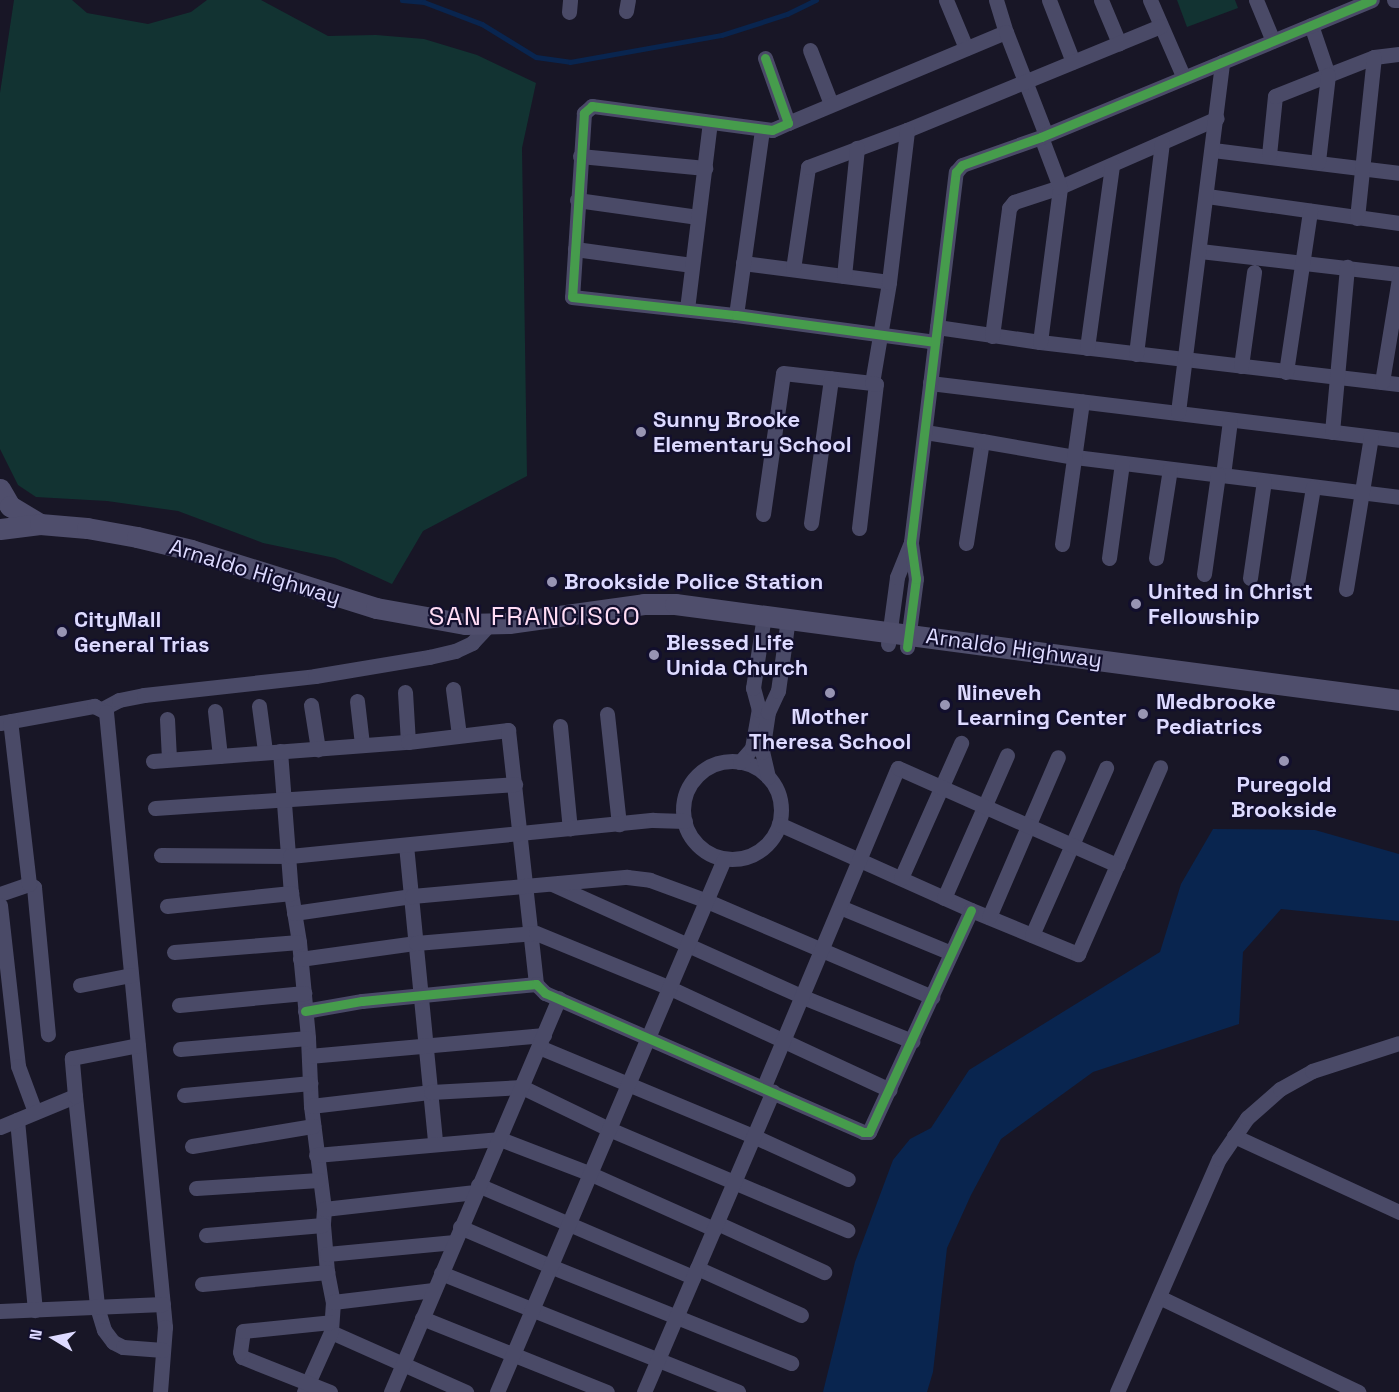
<!DOCTYPE html>
<style>
body{margin:0}
#map{position:relative;width:1399px;height:1392px;overflow:hidden;background:#181626;font-family:"Space Grotesk",sans-serif}
div>[style]{position:absolute}
[style*='--x']{left:calc(var(--x)*1px);top:calc(var(--y)*1px);width:calc(var(--w)*1px);rotate:calc(var(--a)*1deg)}
.green>*{inset:0;background:#123332}
.water>*{inset:0;background:#09254f}
.stream>*{height:4.5px;margin:-2.25px;padding:0 2.25px;transform-origin:2.25px;border-radius:2.25px;background:#09254f}
.minor>*{height:15px;margin:-7.5px;padding:0 7.5px;transform-origin:7.5px;border-radius:7.5px;background:#4a4a67}
.minor>.ring{margin:-7.5px;padding:0;box-sizing:content-box;background:none;border:15px solid #4a4a67;border-radius:50%}
.secondary>*{height:21px;margin:-10.5px;padding:0 10.5px;transform-origin:10.5px;border-radius:10.5px;background:#4f4e6c}
.cycleway>*{height:9px;margin:-4.5px;padding:0 4.5px;transform-origin:4.5px;border-radius:4.5px;background:#469c4c}
.dots>*{width:16px;height:16px;translate:-50% -50%;box-sizing:border-box;border:3px solid #120f2d;border-radius:50%}
span{translate:-50% -50%;white-space:nowrap;text-align:center;line-height:1.15;-webkit-text-stroke:4.5px #120f2d;paint-order:stroke}
.poi-label{font-size:22px;color:#dddaff;font-weight:700}
.left{translate:0 -50%;text-align:left}
.street-label{font-size:22px;color:#dddaff}
.quarter-label{font-size:26px;color:#ffdcf4;letter-spacing:1.5px}
.north{position:absolute;left:24px;top:1308px;width:60px;height:60px;-webkit-text-stroke:4px #120f2d;paint-order:stroke;rotate:280deg;font-size:16px;font-weight:700;line-height:24px;text-align:center;color:#dddaff}
.north::after{content:'';display:block;margin:auto;width:21px;height:27px;background:#dddaff;clip-path:polygon(50% 0,100% 100%,50% 72%,0 100%)}
</style>
<div id="map">
<div class="green">
<div style="clip-path:polygon(14px 0,72px 0,87px 13px,148px 24px,191px 12px,207px 0,261px 0,328px 36px,376px 35px,424px 39px,477px 55px,536px 83px,522px 148px,527px 476px,423px 531px,392px 584px,335px 558px,263px 543px,178px 511px,107px 501px,36px 497px,18px 485px,0 449px,0 93px)"></div>
<div style="clip-path:polygon(1177px 0,1235px 0,1238px 8px,1187px 27px)"></div>
</div>
<div class="water">
<div style="clip-path:polygon(1213px 829px,1315px 830px,1399px 854px,1399px 921px,1281px 909px,1243px 952px,1239px 1024px,1093px 1072px,1001px 1139px,971px 1195px,947px 1248px,933px 1372px,927px 1392px,823px 1392px,855px 1262px,893px 1160px,910px 1139px,931px 1128px,969px 1070px,1160px 952px,1181px 884px)"></div>
</div>
<div class="stream">
<div style="--x:402;--y:0;--w:22;--a:5"></div>
<div style="--x:424;--y:2;--w:62;--a:20.8"></div>
<div style="--x:482;--y:24;--w:63;--a:31.4"></div>
<div style="--x:536;--y:57;--w:34;--a:8"></div>
<div style="--x:570;--y:62;--w:154;--a:-10.1"></div>
<div style="--x:722;--y:35;--w:68;--a:-17.9"></div>
<div style="--x:787;--y:14;--w:32;--a:-26"></div>
</div>
<div class="minor">
<div style="--x:946;--y:0;--w:52;--a:67.4"></div>
<div style="--x:996;--y:0;--w:34;--a:73"></div>
<div style="--x:1049;--y:0;--w:66;--a:68.8"></div>
<div style="--x:1101;--y:0;--w:47;--a:67.3"></div>
<div style="--x:1150;--y:0;--w:83;--a:66.5"></div>
<div style="--x:1256;--y:0;--w:44;--a:67.5"></div>
<div style="--x:1394;--y:0;--w:5;--a:0"></div>
<div style="--x:626;--y:11;--w:11;--a:-80"></div>
<div style="--x:569;--y:12;--w:12;--a:-85"></div>
<div style="--x:1311;--y:25;--w:53;--a:71.2"></div>
<div style="--x:1328;--y:75;--w:49;--a:-21.4"></div>
<div style="--x:1374;--y:57;--w:25;--a:-7"></div>
<div style="--x:810;--y:50;--w:58;--a:68.7"></div>
<div style="--x:765;--y:58;--w:69;--a:70.5"></div>
<div style="--x:788;--y:123;--w:17;--a:156"></div>
<div style="--x:772;--y:130;--w:182;--a:-172.4"></div>
<div style="--x:592;--y:106;--w:11;--a:139"></div>
<div style="--x:584;--y:113;--w:184;--a:93.7"></div>
<div style="--x:572;--y:297;--w:165;--a:6.3"></div>
<div style="--x:736;--y:315;--w:201;--a:7.7"></div>
<div style="--x:788;--y:123;--w:236;--a:-22.7"></div>
<div style="--x:1006;--y:32;--w:110;--a:68.8"></div>
<div style="--x:1213;--y:150;--w:187;--a:7"></div>
<div style="--x:1269;--y:155;--w:59;--a:-84.2"></div>
<div style="--x:1275;--y:96;--w:57;--a:-21.6"></div>
<div style="--x:1328;--y:75;--w:88;--a:96.6"></div>
<div style="--x:580;--y:156;--w:126;--a:5.5"></div>
<div style="--x:1207;--y:196;--w:194;--a:8"></div>
<div style="--x:577;--y:200;--w:122;--a:8"></div>
<div style="--x:1357;--y:218;--w:162;--a:-84"></div>
<div style="--x:575;--y:249;--w:118;--a:7.8"></div>
<div style="--x:1200;--y:251;--w:200;--a:6.6"></div>
<div style="--x:743;--y:263;--w:147;--a:7.4"></div>
<div style="--x:793;--y:269;--w:103;--a:-81.6"></div>
<div style="--x:808;--y:167;--w:106;--a:-20.5"></div>
<div style="--x:907;--y:130;--w:274;--a:-22.3"></div>
<div style="--x:844;--y:276;--w:129;--a:-84.2"></div>
<div style="--x:687;--y:309;--w:188;--a:-83"></div>
<div style="--x:736;--y:315;--w:187;--a:-82"></div>
<div style="--x:937;--y:327;--w:104;--a:8.3"></div>
<div style="--x:1040;--y:342;--w:361;--a:6.7"></div>
<div style="--x:992;--y:336;--w:129;--a:-82.4"></div>
<div style="--x:1009;--y:208;--w:8;--a:-50"></div>
<div style="--x:1014;--y:202;--w:48;--a:-18.1"></div>
<div style="--x:1060;--y:187;--w:171;--a:-23.7"></div>
<div style="--x:1040;--y:342;--w:156;--a:-82.6"></div>
<div style="--x:1060;--y:187;--w:53;--a:-110.8"></div>
<div style="--x:1087;--y:348;--w:185;--a:-82.2"></div>
<div style="--x:1136;--y:354;--w:213;--a:-83"></div>
<div style="--x:1241;--y:366;--w:95;--a:-82.1"></div>
<div style="--x:1286;--y:372;--w:163;--a:-81.5"></div>
<div style="--x:1382;--y:382;--w:105;--a:-80.7"></div>
<div style="--x:930;--y:383;--w:472;--a:6.9"></div>
<div style="--x:1178;--y:412;--w:353;--a:-82.8"></div>
<div style="--x:925;--y:432;--w:58;--a:9"></div>
<div style="--x:1332;--y:432;--w:166;--a:-84.8"></div>
<div style="--x:1223;--y:475;--w:55;--a:-82.7"></div>
<div style="--x:763;--y:514;--w:142;--a:-81.9"></div>
<div style="--x:783;--y:373;--w:90;--a:6.4"></div>
<div style="--x:872;--y:383;--w:102;--a:-80.4"></div>
<div style="--x:889;--y:282;--w:153;--a:-83.2"></div>
<div style="--x:811;--y:523;--w:146;--a:-82.1"></div>
<div style="--x:859;--y:528;--w:145;--a:-83.3"></div>
<div style="--x:876;--y:384;--w:4;--a:-166"></div>
<div style="--x:966;--y:543;--w:103;--a:-81.1"></div>
<div style="--x:982;--y:441;--w:94;--a:9.8"></div>
<div style="--x:1075;--y:457;--w:326;--a:7"></div>
<div style="--x:1062;--y:544;--w:144;--a:-82"></div>
<div style="--x:1109;--y:558;--w:96;--a:-82.2"></div>
<div style="--x:1156;--y:558;--w:90;--a:-81.1"></div>
<div style="--x:1204;--y:574;--w:100;--a:-82"></div>
<div style="--x:1250;--y:578;--w:98;--a:-81.8"></div>
<div style="--x:1297;--y:583;--w:97;--a:-80.5"></div>
<div style="--x:1346;--y:589;--w:154;--a:-80.7"></div>
<div style="--x:888;--y:644;--w:68;--a:-82.3"></div>
<div style="--x:897;--y:577;--w:35;--a:-68"></div>
<div style="--x:907;--y:647;--w:69;--a:-82.5"></div>
<div style="--x:916;--y:579;--w:37;--a:-98"></div>
<div style="--x:911;--y:542;--w:373;--a:-83.1"></div>
<div style="--x:956;--y:172;--w:9;--a:-49"></div>
<div style="--x:962;--y:165;--w:84;--a:-19.5"></div>
<div style="--x:1041;--y:137;--w:358;--a:-22.5"></div>
<div style="--x:453;--y:689;--w:46;--a:82.6"></div>
<div style="--x:405;--y:692;--w:50;--a:86.6"></div>
<div style="--x:357;--y:701;--w:43;--a:83.4"></div>
<div style="--x:311;--y:705;--w:45;--a:81"></div>
<div style="--x:259;--y:706;--w:45;--a:82.4"></div>
<div style="--x:102;--y:709;--w:19;--a:-28"></div>
<div style="--x:119;--y:700;--w:25;--a:-11"></div>
<div style="--x:144;--y:695;--w:172;--a:-6.3"></div>
<div style="--x:315;--y:676;--w:116;--a:-9.5"></div>
<div style="--x:429;--y:657;--w:27;--a:-13"></div>
<div style="--x:455;--y:651;--w:19;--a:-25"></div>
<div style="--x:472;--y:643;--w:26;--a:-47"></div>
<div style="--x:215;--y:711;--w:45;--a:83.7"></div>
<div style="--x:607;--y:714;--w:111;--a:83.8"></div>
<div style="--x:167;--y:719;--w:40;--a:87.1"></div>
<div style="--x:0;--y:723;--w:96;--a:-10.3"></div>
<div style="--x:94;--y:706;--w:13;--a:27"></div>
<div style="--x:106;--y:712;--w:618;--a:84.52"></div>
<div style="--x:165;--y:1327;--w:65;--a:94.4"></div>
<div style="--x:560;--y:726;--w:103;--a:84.5"></div>
<div style="--x:280;--y:751;--w:142;--a:85.6"></div>
<div style="--x:291;--y:893;--w:50;--a:80.7"></div>
<div style="--x:299;--y:942;--w:96;--a:84.6"></div>
<div style="--x:308;--y:1038;--w:68;--a:87.5"></div>
<div style="--x:311;--y:1106;--w:104;--a:82.8"></div>
<div style="--x:324;--y:1209;--w:16;--a:94"></div>
<div style="--x:323;--y:1225;--w:47;--a:85.1"></div>
<div style="--x:327;--y:1272;--w:31;--a:79"></div>
<div style="--x:333;--y:1302;--w:30;--a:94"></div>
<div style="--x:331;--y:1332;--w:148;--a:24"></div>
<div style="--x:153;--y:761;--w:256;--a:-4.3"></div>
<div style="--x:408;--y:742;--w:101;--a:-6.8"></div>
<div style="--x:508;--y:730;--w:256;--a:83.7"></div>
<div class="ring" style="left:683px;top:761px;width:83px;height:83px"></div>
<div style="--x:740;--y:762;--w:18;--a:-49"></div>
<div style="--x:752;--y:748;--w:39;--a:-80"></div>
<div style="--x:759;--y:710;--w:23;--a:-105"></div>
<div style="--x:753;--y:688;--w:74;--a:-81.4"></div>
<div style="--x:768;--y:777;--w:26;--a:-103"></div>
<div style="--x:762;--y:752;--w:40;--a:-81.5"></div>
<div style="--x:768;--y:712;--w:23;--a:-65"></div>
<div style="--x:778;--y:691;--w:74;--a:-82.2"></div>
<div style="--x:155;--y:808;--w:361;--a:-3.8"></div>
<div style="--x:779;--y:824;--w:210;--a:24.1"></div>
<div style="--x:971;--y:910;--w:116;--a:22.4"></div>
<div style="--x:1078;--y:954;--w:204;--a:-66.3"></div>
<div style="--x:406;--y:845;--w:299;--a:84.4"></div>
<div style="--x:161;--y:855;--w:129;--a:0.4"></div>
<div style="--x:290;--y:856;--w:365;--a:-5.7"></div>
<div style="--x:653;--y:820;--w:32;--a:2"></div>
<div style="--x:901;--y:878;--w:148;--a:-66"></div>
<div style="--x:29;--y:884;--w:6;--a:31"></div>
<div style="--x:34;--y:887;--w:148;--a:84.6"></div>
<div style="--x:552;--y:884;--w:275;--a:24.2"></div>
<div style="--x:803;--y:997;--w:118;--a:22"></div>
<div style="--x:0;--y:894;--w:31;--a:-19"></div>
<div style="--x:29;--y:884;--w:164;--a:-96.6"></div>
<div style="--x:944;--y:898;--w:156;--a:-66.2"></div>
<div style="--x:0;--y:905;--w:162;--a:83.6"></div>
<div style="--x:18;--y:1066;--w:49;--a:69.7"></div>
<div style="--x:167;--y:906;--w:125;--a:-6"></div>
<div style="--x:840;--y:907;--w:120;--a:22.5"></div>
<div style="--x:294;--y:913;--w:119;--a:-8.2"></div>
<div style="--x:412;--y:896;--w:216;--a:-5.1"></div>
<div style="--x:627;--y:877;--w:23;--a:7"></div>
<div style="--x:650;--y:880;--w:61;--a:20.2"></div>
<div style="--x:707;--y:901;--w:245;--a:23.1"></div>
<div style="--x:989;--y:917;--w:174;--a:-66.7"></div>
<div style="--x:1032;--y:935;--w:183;--a:-66.1"></div>
<div style="--x:174;--y:952;--w:125;--a:-4.6"></div>
<div style="--x:300;--y:959;--w:117;--a:-7.9"></div>
<div style="--x:416;--y:943;--w:120;--a:-4.8"></div>
<div style="--x:536;--y:933;--w:145;--a:22.3"></div>
<div style="--x:670;--y:988;--w:242;--a:24.9"></div>
<div style="--x:80;--y:985;--w:52;--a:-11.1"></div>
<div style="--x:179;--y:1005;--w:126;--a:-5.5"></div>
<div style="--x:305;--y:1011;--w:58;--a:-10"></div>
<div style="--x:362;--y:1001;--w:175;--a:-5.6"></div>
<div style="--x:536;--y:984;--w:13;--a:45"></div>
<div style="--x:545;--y:993;--w:347;--a:23.6"></div>
<div style="--x:863;--y:1132;--w:6;--a:0"></div>
<div style="--x:869;--y:1132;--w:244;--a:-65.3"></div>
<div style="--x:539;--y:1047;--w:232;--a:22.6"></div>
<div style="--x:753;--y:1136;--w:104;--a:24.4"></div>
<div style="--x:180;--y:1049;--w:128;--a:-4.9"></div>
<div style="--x:309;--y:1056;--w:236;--a:-5.1"></div>
<div style="--x:764;--y:1086;--w:345;--a:-67.2"></div>
<div style="--x:898;--y:768;--w:240;--a:23.9"></div>
<div style="--x:184;--y:1095;--w:127;--a:-5.4"></div>
<div style="--x:75;--y:1096;--w:212;--a:84"></div>
<div style="--x:97;--y:1307;--w:24;--a:73"></div>
<div style="--x:104;--y:1330;--w:15;--a:53"></div>
<div style="--x:113;--y:1342;--w:11;--a:27"></div>
<div style="--x:123;--y:1347;--w:40;--a:4.3"></div>
<div style="--x:311;--y:1106;--w:121;--a:-6.7"></div>
<div style="--x:431;--y:1092;--w:91;--a:-3.1"></div>
<div style="--x:522;--y:1087;--w:97;--a:25.8"></div>
<div style="--x:609;--y:1129;--w:259;--a:23"></div>
<div style="--x:17;--y:1120;--w:191;--a:84.6"></div>
<div style="--x:0;--y:1127;--w:81;--a:-22.5"></div>
<div style="--x:75;--y:1096;--w:38;--a:-95"></div>
<div style="--x:72;--y:1058;--w:67;--a:-11.1"></div>
<div style="--x:1234;--y:1136;--w:182;--a:24.7"></div>
<div style="--x:192;--y:1146;--w:123;--a:-9.4"></div>
<div style="--x:316;--y:1155;--w:185;--a:-5"></div>
<div style="--x:500;--y:1139;--w:97;--a:21"></div>
<div style="--x:591;--y:1174;--w:135;--a:24.1"></div>
<div style="--x:478;--y:1185;--w:234;--a:23.2"></div>
<div style="--x:196;--y:1188;--w:123;--a:-3.7"></div>
<div style="--x:324;--y:1209;--w:152;--a:-6.4"></div>
<div style="--x:717;--y:1223;--w:118;--a:24.6"></div>
<div style="--x:460;--y:1227;--w:98;--a:23.4"></div>
<div style="--x:550;--y:1266;--w:260;--a:21.9"></div>
<div style="--x:206;--y:1235;--w:117;--a:-4.9"></div>
<div style="--x:327;--y:1254;--w:128;--a:-5.4"></div>
<div style="--x:697;--y:1268;--w:114;--a:24.3"></div>
<div style="--x:441;--y:1273;--w:320;--a:21.8"></div>
<div style="--x:202;--y:1284;--w:126;--a:-5.5"></div>
<div style="--x:1159;--y:1297;--w:221;--a:25.5"></div>
<div style="--x:333;--y:1302;--w:101;--a:-6.8"></div>
<div style="--x:0;--y:1311;--w:163;--a:-2.5"></div>
<div style="--x:422;--y:1318;--w:199;--a:21.8"></div>
<div style="--x:304;--y:1392;--w:66;--a:-65.8"></div>
<div style="--x:330;--y:1392;--w:95;--a:-158.3"></div>
<div style="--x:242;--y:1357;--w:5;--a:-112"></div>
<div style="--x:240;--y:1352;--w:21;--a:-82"></div>
<div style="--x:243;--y:1331;--w:88;--a:-5.8"></div>
<div style="--x:391;--y:1392;--w:428;--a:-66.9"></div>
<div style="--x:497;--y:1392;--w:579;--a:-66.93"></div>
<div style="--x:644;--y:1392;--w:327;--a:-66.8"></div>
<div style="--x:1117;--y:1392;--w:254;--a:-66.4"></div>
<div style="--x:1219;--y:1159;--w:50;--a:-55.7"></div>
<div style="--x:1247;--y:1118;--w:44;--a:-41.3"></div>
<div style="--x:1280;--y:1089;--w:37;--a:-29"></div>
<div style="--x:1312;--y:1071;--w:91;--a:-17.8"></div>
</div>
<div class="secondary">
<div style="--x:0;--y:489;--w:20;--a:60"></div>
<div style="--x:10;--y:506;--w:35;--a:31"></div>
<div style="--x:0;--y:529;--w:40;--a:-7.1"></div>
<div style="--x:40;--y:524;--w:47;--a:4.9"></div>
<div style="--x:87;--y:528;--w:51;--a:10.2"></div>
<div style="--x:137;--y:537;--w:56;--a:13.5"></div>
<div style="--x:191;--y:550;--w:194;--a:17.4"></div>
<div style="--x:376;--y:608;--w:90;--a:10.2"></div>
<div style="--x:465;--y:624;--w:44;--a:-1.3"></div>
<div style="--x:509;--y:623;--w:136;--a:-8"></div>
<div style="--x:644;--y:604;--w:31;--a:0"></div>
<div style="--x:675;--y:604;--w:730;--a:7.55"></div>
</div>
<div class="cycleway">
<div style="--x:765;--y:58;--w:69;--a:70.5"></div>
<div style="--x:788;--y:123;--w:17;--a:156"></div>
<div style="--x:772;--y:130;--w:182;--a:-172.4"></div>
<div style="--x:592;--y:106;--w:11;--a:139"></div>
<div style="--x:584;--y:113;--w:184;--a:93.7"></div>
<div style="--x:572;--y:297;--w:165;--a:6.3"></div>
<div style="--x:736;--y:315;--w:201;--a:7.7"></div>
<div style="--x:907;--y:647;--w:69;--a:-82.5"></div>
<div style="--x:916;--y:579;--w:37;--a:-98"></div>
<div style="--x:911;--y:542;--w:373;--a:-83.1"></div>
<div style="--x:956;--y:172;--w:9;--a:-49"></div>
<div style="--x:962;--y:165;--w:84;--a:-19.5"></div>
<div style="--x:1041;--y:137;--w:358;--a:-22.5"></div>
<div style="--x:305;--y:1011;--w:58;--a:-10"></div>
<div style="--x:362;--y:1001;--w:175;--a:-5.6"></div>
<div style="--x:536;--y:984;--w:13;--a:45"></div>
<div style="--x:545;--y:993;--w:347;--a:23.6"></div>
<div style="--x:863;--y:1132;--w:6;--a:0"></div>
<div style="--x:869;--y:1132;--w:244;--a:-65.3"></div>
</div>
<div class="dots">
<div style="left:641px;top:432px;background:#9895b3"></div>
<div style="left:552px;top:582px;background:#9895b3"></div>
<div style="left:1136px;top:604px;background:#9895b3"></div>
<div style="left:62px;top:632px;background:#9895b3"></div>
<div style="left:654px;top:655px;background:#9895b3"></div>
<div style="left:830px;top:693px;background:#9895b3"></div>
<div style="left:945px;top:705px;background:#9895b3"></div>
<div style="left:1143px;top:714px;background:#9895b3"></div>
<div style="left:1284px;top:761px;background:#9895b3"></div>
</div>
<div class="poi-label">
<span class="left" style="left:653px;top:432px">Sunny Brooke<br>Elementary School</span>
<span class="left" style="left:564px;top:582px">Brookside Police Station</span>
<span class="left" style="left:1148px;top:604px">United in Christ<br>Fellowship</span>
<span class="left" style="left:74px;top:632px">CityMall<br>General Trias</span>
<span class="left" style="left:666px;top:655px">Blessed Life<br>Unida Church</span>
<span class="left" style="left:957px;top:705px">Nineveh<br>Learning Center</span>
<span class="left" style="left:1156px;top:714px">Medbrooke<br>Pediatrics</span>
<span style="left:830px;top:729px">Mother<br>Theresa School</span>
<span style="left:1284px;top:797px">Puregold<br>Brookside</span>
</div>
<div class="street-label">
<span style="left:255px;top:572px;rotate:17deg">Arnaldo Highway</span>
<span style="left:1014px;top:648px;rotate:8deg">Arnaldo Highway</span>
</div>
<div class="quarter-label">
<span style="left:535px;top:617px">SAN FRANCISCO</span>
</div>
<div class="north">N</div>
</div>
